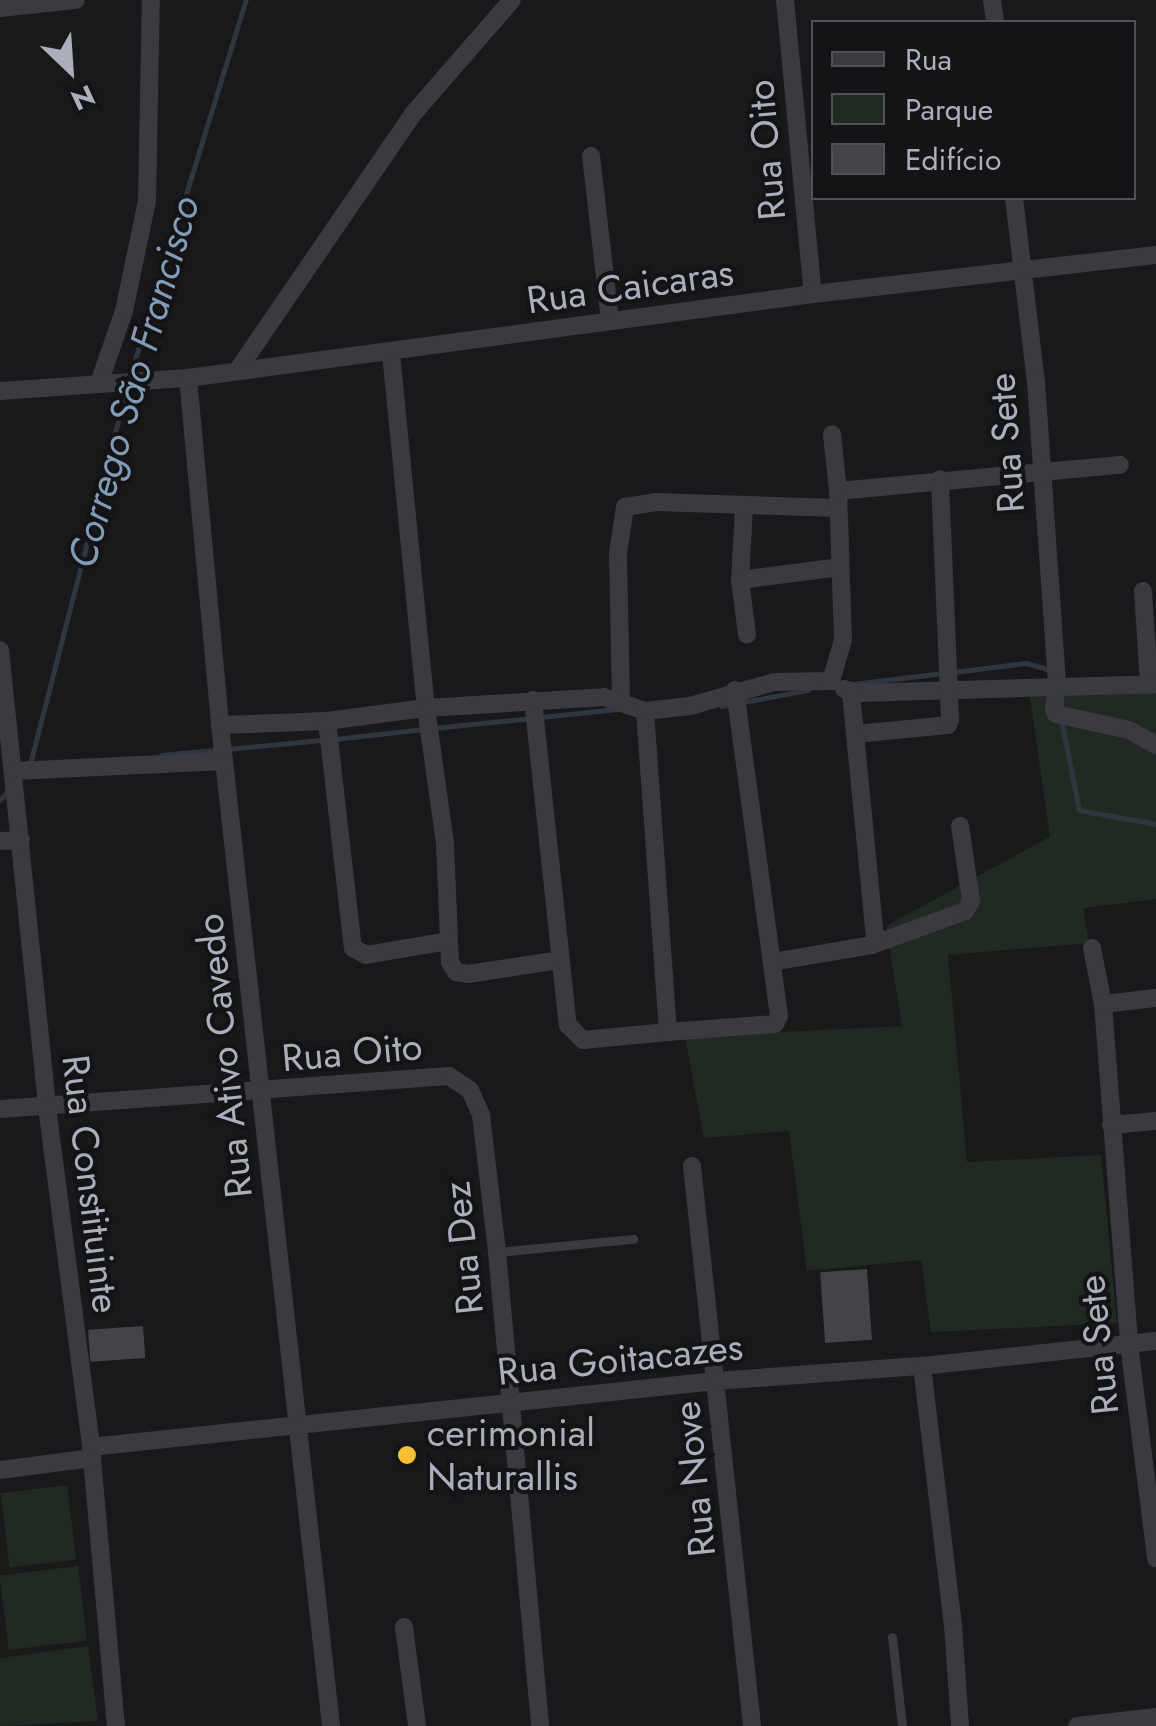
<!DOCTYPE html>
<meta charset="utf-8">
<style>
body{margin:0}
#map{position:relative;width:1156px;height:1726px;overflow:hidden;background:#19191b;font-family:Jost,sans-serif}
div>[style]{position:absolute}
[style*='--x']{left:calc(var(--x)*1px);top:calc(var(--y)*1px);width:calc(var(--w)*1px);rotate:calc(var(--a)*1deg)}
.green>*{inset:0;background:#212a22;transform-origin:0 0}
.stream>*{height:5px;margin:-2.5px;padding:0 2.5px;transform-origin:2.5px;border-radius:2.5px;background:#2e3740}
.building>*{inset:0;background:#434448;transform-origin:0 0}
.lane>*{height:9px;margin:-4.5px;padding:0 4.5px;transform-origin:4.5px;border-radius:4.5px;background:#3a3a40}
.street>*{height:18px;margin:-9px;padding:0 9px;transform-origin:9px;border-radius:9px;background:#3a3a40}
.dots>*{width:28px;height:28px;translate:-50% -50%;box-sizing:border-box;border:5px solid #141416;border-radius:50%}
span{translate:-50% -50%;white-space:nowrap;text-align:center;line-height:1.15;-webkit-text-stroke:8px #141416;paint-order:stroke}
.street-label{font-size:38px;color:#abafbb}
.poi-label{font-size:38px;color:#abafbb}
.left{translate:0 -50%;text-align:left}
.water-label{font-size:40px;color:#829bb6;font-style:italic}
.legend{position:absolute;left:811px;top:20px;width:325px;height:180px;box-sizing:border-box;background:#141416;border:2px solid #505258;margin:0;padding:12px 18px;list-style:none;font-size:30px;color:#abafbb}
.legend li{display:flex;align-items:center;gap:20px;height:50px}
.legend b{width:50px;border:2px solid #505258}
.north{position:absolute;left:20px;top:20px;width:100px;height:100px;-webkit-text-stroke:8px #141416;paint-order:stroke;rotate:155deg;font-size:28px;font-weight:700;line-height:40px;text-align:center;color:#abafbb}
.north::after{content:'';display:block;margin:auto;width:35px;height:45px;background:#abafbb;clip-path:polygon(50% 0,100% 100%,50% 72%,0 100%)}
</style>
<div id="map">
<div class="green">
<div style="clip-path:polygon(1156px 690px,1156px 899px,1083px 908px,1089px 943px,948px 955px,967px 1162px,1101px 1155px,1117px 1323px,931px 1332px,921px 1260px,807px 1271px,789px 1131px,704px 1138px,685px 1037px,902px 1026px,886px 926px,1050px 837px,1030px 697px)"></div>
<div style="left:67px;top:1485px;width:75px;height:67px;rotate:83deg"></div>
<div style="left:78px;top:1566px;width:75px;height:79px;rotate:83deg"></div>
<div style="clip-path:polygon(88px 1646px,98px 1721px,0 1726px,0 1658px)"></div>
</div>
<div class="stream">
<div style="--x:130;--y:376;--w:393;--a:-72.9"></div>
<div style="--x:953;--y:672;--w:74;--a:-7"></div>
<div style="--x:1026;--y:663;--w:25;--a:16"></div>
<div style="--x:854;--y:684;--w:89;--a:-7.1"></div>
<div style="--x:721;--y:706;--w:88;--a:-10.4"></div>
<div style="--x:1061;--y:719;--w:93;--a:78.8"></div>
<div style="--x:1079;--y:810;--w:78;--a:10.3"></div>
<div style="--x:434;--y:728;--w:184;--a:-5.9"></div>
<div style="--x:335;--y:739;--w:89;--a:-6.5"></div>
<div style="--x:161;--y:755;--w:164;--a:-5.3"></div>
<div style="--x:30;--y:764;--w:389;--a:-75.6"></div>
<div style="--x:0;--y:800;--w:16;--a:-50"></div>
</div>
<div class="building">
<div style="left:867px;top:1269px;width:71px;height:47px;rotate:86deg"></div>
<div style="left:143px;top:1326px;width:32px;height:55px;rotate:86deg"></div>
</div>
<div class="lane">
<div style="--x:497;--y:1252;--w:137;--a:-5.5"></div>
<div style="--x:892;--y:1637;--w:90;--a:83.6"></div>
</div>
<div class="street">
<div style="--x:785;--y:0;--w:295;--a:84.6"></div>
<div style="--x:992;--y:0;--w:22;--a:82"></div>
<div style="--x:0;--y:8;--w:76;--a:-6"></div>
<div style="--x:591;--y:156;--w:166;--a:83.4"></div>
<div style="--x:1014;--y:198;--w:185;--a:83.2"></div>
<div style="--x:1036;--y:382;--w:303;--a:86"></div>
<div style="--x:1057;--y:684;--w:25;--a:97"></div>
<div style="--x:1054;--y:709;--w:5;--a:68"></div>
<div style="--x:1056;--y:714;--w:75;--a:12.4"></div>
<div style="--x:1129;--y:730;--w:31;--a:29"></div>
<div style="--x:391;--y:353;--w:357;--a:84.4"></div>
<div style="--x:426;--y:708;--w:137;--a:82"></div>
<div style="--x:445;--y:844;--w:118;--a:87.6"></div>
<div style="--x:450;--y:962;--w:12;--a:59"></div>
<div style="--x:456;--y:972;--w:12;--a:9"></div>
<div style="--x:468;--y:974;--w:94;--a:-8.6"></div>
<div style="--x:237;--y:371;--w:310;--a:-55.6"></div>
<div style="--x:412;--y:115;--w:152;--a:-49"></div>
<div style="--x:188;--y:378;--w:348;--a:84.7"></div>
<div style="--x:220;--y:725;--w:1007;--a:83.67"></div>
<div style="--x:100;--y:380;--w:73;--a:-70.8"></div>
<div style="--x:124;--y:311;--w:112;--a:-78.2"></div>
<div style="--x:147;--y:201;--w:201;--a:-88.9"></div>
<div style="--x:0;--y:391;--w:188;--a:-4"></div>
<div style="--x:188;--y:378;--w:631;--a:-7.65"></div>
<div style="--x:813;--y:294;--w:345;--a:-6.5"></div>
<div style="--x:838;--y:491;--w:283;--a:-5.3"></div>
<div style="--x:744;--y:507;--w:73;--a:93.1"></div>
<div style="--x:740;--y:580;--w:55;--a:82.7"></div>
<div style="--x:740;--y:580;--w:101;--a:-7.4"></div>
<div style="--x:1143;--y:591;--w:94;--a:86.3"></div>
<div style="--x:0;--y:650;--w:459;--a:84.1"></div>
<div style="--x:47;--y:1107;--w:343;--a:82.6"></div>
<div style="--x:91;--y:1447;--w:280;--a:84.9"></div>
<div style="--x:844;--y:689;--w:16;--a:15"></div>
<div style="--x:859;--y:693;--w:297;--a:-1.7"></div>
<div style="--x:533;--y:700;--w:327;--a:83.9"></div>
<div style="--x:568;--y:1025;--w:21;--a:45"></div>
<div style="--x:583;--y:1040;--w:85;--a:-5.4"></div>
<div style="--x:668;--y:1032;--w:322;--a:-94.1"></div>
<div style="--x:621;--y:700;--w:147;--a:-91.2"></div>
<div style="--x:618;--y:553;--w:47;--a:-81.3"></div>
<div style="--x:625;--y:507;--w:30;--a:-9"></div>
<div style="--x:655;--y:502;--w:182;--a:1.9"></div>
<div style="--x:327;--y:721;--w:228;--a:83.5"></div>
<div style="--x:353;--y:948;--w:15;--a:28"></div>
<div style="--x:366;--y:955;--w:84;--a:-9.6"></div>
<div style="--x:220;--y:725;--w:107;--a:-2.1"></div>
<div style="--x:327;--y:721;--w:100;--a:-7.5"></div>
<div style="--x:426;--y:708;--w:178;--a:-3.5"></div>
<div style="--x:604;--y:697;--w:43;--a:18.9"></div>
<div style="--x:645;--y:711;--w:45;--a:-6.3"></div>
<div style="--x:690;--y:706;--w:87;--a:-15.9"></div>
<div style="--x:774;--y:682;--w:57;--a:-1"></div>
<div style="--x:831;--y:681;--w:43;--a:-73.7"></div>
<div style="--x:843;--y:640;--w:149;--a:-91.9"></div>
<div style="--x:838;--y:491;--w:57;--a:-96"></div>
<div style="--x:855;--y:734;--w:93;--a:-5.5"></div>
<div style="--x:948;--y:725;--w:6;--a:-72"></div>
<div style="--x:950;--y:719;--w:240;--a:-92.4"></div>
<div style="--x:14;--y:771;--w:210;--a:-2.7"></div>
<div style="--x:0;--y:841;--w:21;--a:-3"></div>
<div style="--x:872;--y:945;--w:99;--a:-20.1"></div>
<div style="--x:965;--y:911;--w:12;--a:-59"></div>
<div style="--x:971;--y:901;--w:76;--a:-98.3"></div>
<div style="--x:1092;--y:948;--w:57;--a:78.9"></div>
<div style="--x:1103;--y:1004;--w:341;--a:85.6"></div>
<div style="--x:1129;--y:1344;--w:216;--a:82.8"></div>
<div style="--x:772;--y:962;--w:101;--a:-9.6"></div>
<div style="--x:872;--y:945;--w:8;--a:-67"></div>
<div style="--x:875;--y:938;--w:247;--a:-95.6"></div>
<div style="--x:1103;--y:1004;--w:53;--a:-6.5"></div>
<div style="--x:668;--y:1032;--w:107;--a:-4.3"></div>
<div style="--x:775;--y:1024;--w:9;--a:-63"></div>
<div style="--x:779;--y:1016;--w:329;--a:-97.7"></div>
<div style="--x:0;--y:1109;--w:450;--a:-4.2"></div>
<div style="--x:449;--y:1076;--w:25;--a:34"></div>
<div style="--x:470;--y:1090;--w:27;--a:66"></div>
<div style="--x:481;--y:1115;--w:138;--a:83.3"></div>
<div style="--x:497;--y:1252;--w:476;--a:84.8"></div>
<div style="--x:1111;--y:1125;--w:45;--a:-5.1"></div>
<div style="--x:692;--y:1166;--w:563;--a:83.88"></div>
<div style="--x:922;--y:1366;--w:261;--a:83.2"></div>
<div style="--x:953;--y:1625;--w:101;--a:86"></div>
<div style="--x:91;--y:1447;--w:628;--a:-6.03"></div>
<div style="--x:716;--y:1381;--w:207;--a:-4.2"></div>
<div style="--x:922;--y:1366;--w:235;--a:-6.1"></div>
<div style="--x:0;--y:1470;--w:93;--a:-7.4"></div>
<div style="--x:404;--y:1627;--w:100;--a:82.5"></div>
<div style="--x:1077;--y:1726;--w:80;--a:-6.5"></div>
</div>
<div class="dots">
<div style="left:407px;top:1455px;background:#f6c036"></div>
</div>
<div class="street-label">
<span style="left:766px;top:150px;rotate:-95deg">Rua Oito</span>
<span style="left:630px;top:286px;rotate:-8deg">Rua Caicaras</span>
<span style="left:1006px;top:443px;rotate:-94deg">Rua Sete</span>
<span style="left:352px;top:1052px;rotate:-5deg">Rua Oito</span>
<span style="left:224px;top:1056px;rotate:-96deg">Rua Ativo Cavedo</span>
<span style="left:91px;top:1184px;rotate:83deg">Rua Constituinte</span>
<span style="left:463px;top:1248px;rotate:-96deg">Rua Dez</span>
<span style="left:1098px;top:1345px;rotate:-96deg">Rua Sete</span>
<span style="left:620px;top:1359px;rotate:-6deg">Rua Goitacazes</span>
<span style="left:694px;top:1479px;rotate:-96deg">Rua Nove</span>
</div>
<div class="poi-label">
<span class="left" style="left:427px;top:1455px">cerimonial<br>Naturallis</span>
</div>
<div class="water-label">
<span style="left:133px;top:382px;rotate:-74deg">Corrego São Francisco</span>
</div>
<ul class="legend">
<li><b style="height:12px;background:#3a3a40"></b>Rua</li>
<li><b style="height:28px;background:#212a22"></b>Parque</li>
<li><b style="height:28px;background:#434448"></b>Edifício</li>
</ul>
<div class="north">N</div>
</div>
